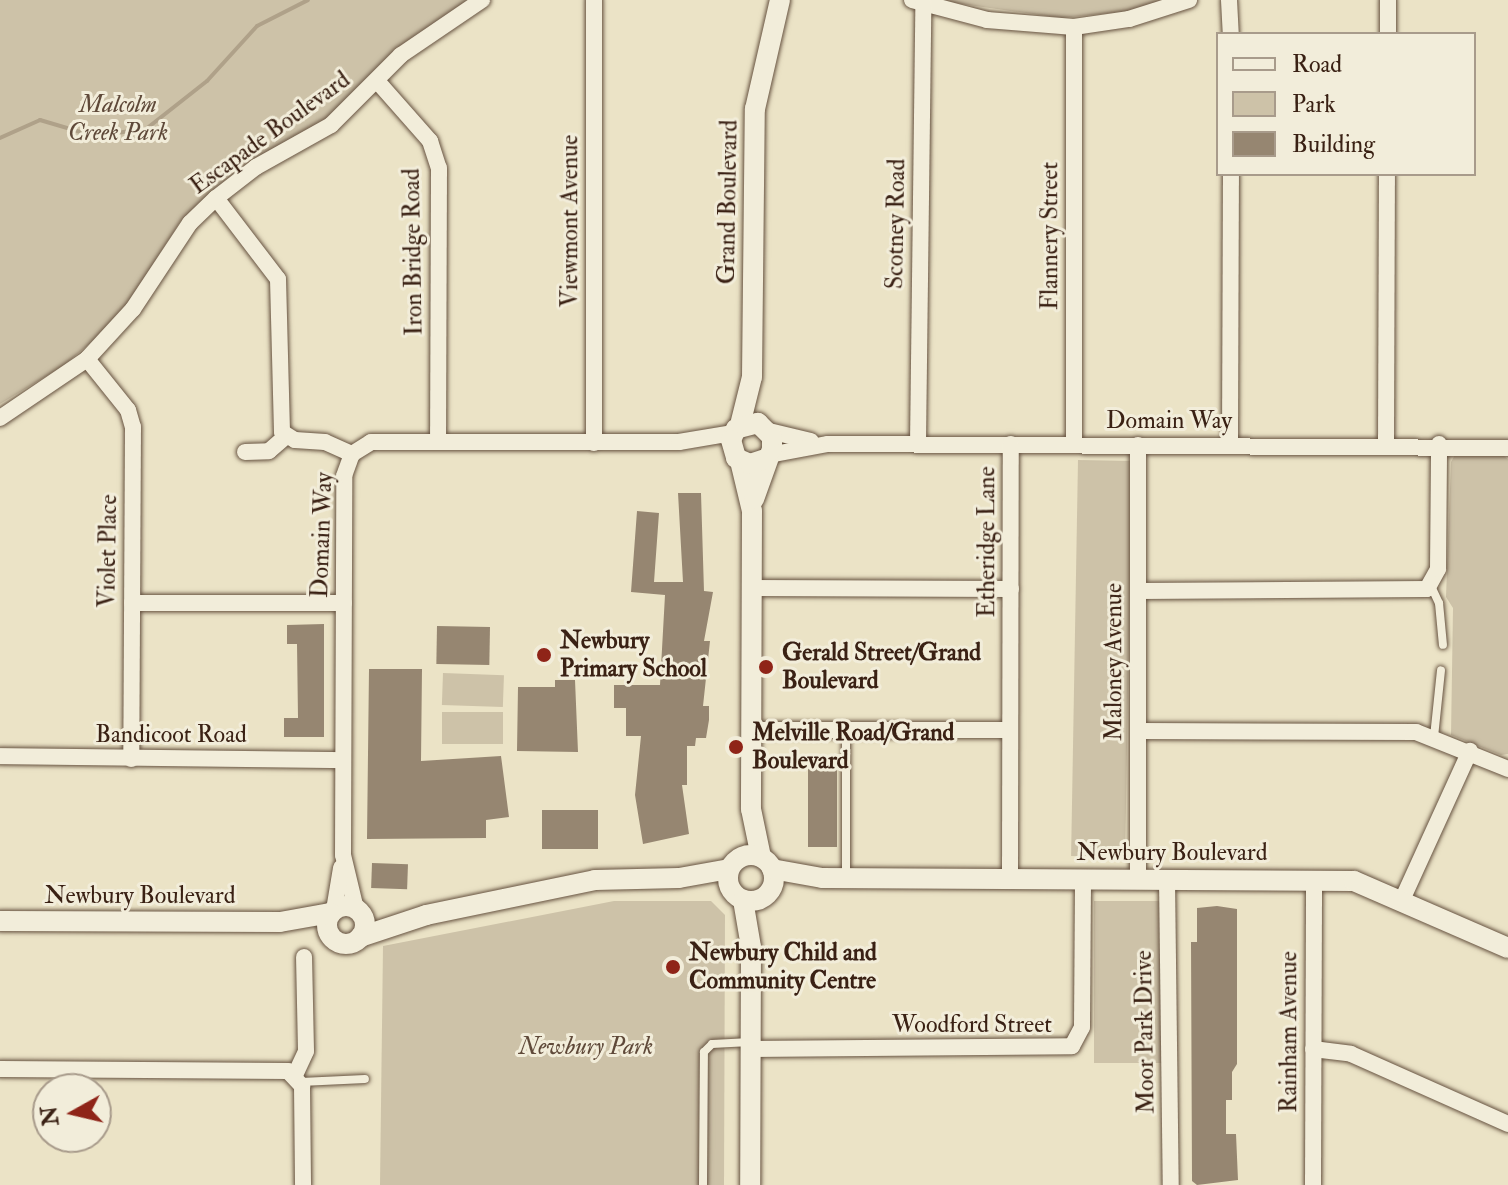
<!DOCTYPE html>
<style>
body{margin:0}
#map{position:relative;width:1508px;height:1185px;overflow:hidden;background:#ebe3c6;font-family:"IM FELL Double Pica",serif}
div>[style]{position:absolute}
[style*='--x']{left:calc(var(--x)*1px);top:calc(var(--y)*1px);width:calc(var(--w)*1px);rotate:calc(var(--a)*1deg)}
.green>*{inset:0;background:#cdc2a8;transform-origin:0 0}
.stream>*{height:4px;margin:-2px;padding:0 2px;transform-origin:2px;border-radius:2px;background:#afa189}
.building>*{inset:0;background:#968671;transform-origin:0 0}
.roads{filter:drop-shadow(0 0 2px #665240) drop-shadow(0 0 2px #665240)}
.service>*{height:8px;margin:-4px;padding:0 4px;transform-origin:4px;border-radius:4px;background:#f2edda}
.minor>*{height:16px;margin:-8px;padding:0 8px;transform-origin:8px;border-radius:8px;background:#f2edda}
.tertiary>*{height:20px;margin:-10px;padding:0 10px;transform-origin:10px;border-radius:10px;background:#f2edda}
.tertiary>.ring{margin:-10px;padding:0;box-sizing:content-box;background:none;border:20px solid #f2edda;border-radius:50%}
.dots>*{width:22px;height:22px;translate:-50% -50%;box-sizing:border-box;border:4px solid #f2edda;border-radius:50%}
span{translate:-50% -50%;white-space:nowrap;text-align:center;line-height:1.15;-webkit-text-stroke:6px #f2edda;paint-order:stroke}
.park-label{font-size:24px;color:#5f4939;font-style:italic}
.street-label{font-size:24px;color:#3a2114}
.poi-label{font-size:24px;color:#3a2114;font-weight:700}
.left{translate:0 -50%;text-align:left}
.legend{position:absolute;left:1216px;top:32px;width:260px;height:144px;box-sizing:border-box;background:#f2edda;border:2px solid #a89b8b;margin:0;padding:10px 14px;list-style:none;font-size:24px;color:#3a2114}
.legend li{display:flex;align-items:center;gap:16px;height:40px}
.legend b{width:40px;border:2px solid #a89b8b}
.north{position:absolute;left:32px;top:1073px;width:80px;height:80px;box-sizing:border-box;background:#f2edda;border:2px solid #a89b8b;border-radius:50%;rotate:262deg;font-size:22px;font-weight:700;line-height:32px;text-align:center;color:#3a2114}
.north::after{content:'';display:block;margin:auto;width:28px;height:36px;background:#8f2418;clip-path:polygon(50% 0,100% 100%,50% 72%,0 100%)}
</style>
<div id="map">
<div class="green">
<div style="clip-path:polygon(0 0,468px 0,404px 44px,326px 121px,243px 166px,211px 192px,180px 222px,128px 303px,102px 333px,63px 366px,0 404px)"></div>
<div style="clip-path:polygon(934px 0,1163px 0,1130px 11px,1061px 18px)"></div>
<div style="clip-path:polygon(1498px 452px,1508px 459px,1508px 754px,1501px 755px,1451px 735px,1453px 608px,1446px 597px,1451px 462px,1456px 453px)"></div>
<div style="left:1078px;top:460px;width:54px;height:396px;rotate:1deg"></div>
<div style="left:443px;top:673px;width:61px;height:32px;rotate:2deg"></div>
<div style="left:442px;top:712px;width:61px;height:32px"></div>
<div style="clip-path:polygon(614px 901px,711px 901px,725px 915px,724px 1185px,380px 1185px,383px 946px)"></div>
<div style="left:1161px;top:901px;width:162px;height:67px;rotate:90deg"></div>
</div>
<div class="stream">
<div style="--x:0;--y:138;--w:44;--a:-24.2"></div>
<div style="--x:40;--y:120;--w:56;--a:16.5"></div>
<div style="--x:94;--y:136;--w:52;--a:-7.7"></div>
<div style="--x:146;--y:129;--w:78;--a:-38.2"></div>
<div style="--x:207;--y:81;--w:74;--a:-47.7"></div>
<div style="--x:257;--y:26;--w:57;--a:-27"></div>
</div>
<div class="building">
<div style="clip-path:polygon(678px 493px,701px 493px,704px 591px,713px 592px,704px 641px,710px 641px,703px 706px,709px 706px,709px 720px,706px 738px,696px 738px,695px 746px,687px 746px,687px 785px,682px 785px,689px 834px,643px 844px,635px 795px,641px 736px,626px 736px,626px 708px,614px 708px,614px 685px,660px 685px,665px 595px,631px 592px,637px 511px,659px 513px,654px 582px,683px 582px)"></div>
<div style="clip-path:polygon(324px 624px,324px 737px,284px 737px,284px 718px,298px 718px,297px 644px,287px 644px,287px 625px)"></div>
<div style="left:437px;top:626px;width:53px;height:38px;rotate:1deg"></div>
<div style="clip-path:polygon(369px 669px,422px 669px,421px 761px,501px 756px,509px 817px,486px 820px,486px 838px,367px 839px)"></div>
<div style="clip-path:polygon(555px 680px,575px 680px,578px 752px,517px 751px,518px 687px,555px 687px)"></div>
<div style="left:808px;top:755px;width:29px;height:92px"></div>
<div style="left:598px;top:810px;width:39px;height:56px;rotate:90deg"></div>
<div style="left:372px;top:863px;width:36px;height:25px;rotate:2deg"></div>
<div style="clip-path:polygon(1217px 906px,1237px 909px,1237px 1064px,1232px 1072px,1232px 1100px,1226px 1100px,1226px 1134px,1236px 1134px,1238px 1180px,1197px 1185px,1192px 1181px,1191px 942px,1197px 942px,1197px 908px)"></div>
</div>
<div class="roads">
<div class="service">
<div style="--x:1431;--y:586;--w:19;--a:65"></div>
<div style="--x:1439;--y:603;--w:42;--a:84.6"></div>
<div style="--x:846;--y:730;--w:147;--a:90"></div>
<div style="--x:1434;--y:737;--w:67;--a:-84"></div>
<div style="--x:301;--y:1082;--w:64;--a:-2.7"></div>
<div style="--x:703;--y:1185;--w:133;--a:-89.6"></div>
<div style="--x:704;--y:1052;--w:11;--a:-45"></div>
<div style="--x:712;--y:1044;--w:38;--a:-3"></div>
</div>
<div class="minor">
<div style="--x:912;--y:0;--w:78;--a:14.9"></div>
<div style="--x:987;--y:20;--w:87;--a:4.6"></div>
<div style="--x:1074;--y:27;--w:56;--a:-8.3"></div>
<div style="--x:1129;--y:19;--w:63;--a:-17.6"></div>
<div style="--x:1229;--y:0;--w:34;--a:87"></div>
<div style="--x:1074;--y:27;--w:417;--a:90"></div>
<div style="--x:1388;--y:34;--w:34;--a:-90"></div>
<div style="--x:378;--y:82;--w:79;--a:48.6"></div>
<div style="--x:430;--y:141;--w:28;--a:72"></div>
<div style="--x:439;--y:168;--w:273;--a:90.2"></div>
<div style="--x:216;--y:198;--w:102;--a:52.6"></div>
<div style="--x:278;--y:279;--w:153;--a:88.5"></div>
<div style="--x:282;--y:432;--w:15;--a:32"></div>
<div style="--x:295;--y:440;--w:30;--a:4"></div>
<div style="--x:325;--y:442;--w:30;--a:24"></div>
<div style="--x:87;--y:359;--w:65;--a:51.2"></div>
<div style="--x:128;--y:410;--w:18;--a:74"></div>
<div style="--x:133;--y:427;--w:332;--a:90.3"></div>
<div style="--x:0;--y:418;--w:105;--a:-34.1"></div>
<div style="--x:87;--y:359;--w:68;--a:-47.4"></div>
<div style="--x:133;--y:309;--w:103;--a:-56.5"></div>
<div style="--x:190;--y:223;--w:36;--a:-44"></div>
<div style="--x:216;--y:198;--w:51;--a:-37.8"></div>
<div style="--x:256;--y:167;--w:86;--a:-29.2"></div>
<div style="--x:331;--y:125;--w:99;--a:-45"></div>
<div style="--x:401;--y:55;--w:98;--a:-34.2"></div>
<div style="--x:769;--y:431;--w:43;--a:13.4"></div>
<div style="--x:594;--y:443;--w:443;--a:-90"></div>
<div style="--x:918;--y:444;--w:440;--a:-89.3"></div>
<div style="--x:1230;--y:446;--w:272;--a:-89.8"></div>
<div style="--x:1386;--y:446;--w:272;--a:-89.8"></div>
<div style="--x:245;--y:452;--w:24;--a:-2"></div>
<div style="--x:269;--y:451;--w:23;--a:-41"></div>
<div style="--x:769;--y:455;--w:60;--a:-10.6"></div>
<div style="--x:828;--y:444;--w:680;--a:0.34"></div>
<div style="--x:752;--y:588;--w:259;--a:0.2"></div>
<div style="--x:1138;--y:591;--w:289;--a:-0.4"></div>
<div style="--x:1427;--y:589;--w:23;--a:-61"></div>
<div style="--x:1438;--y:569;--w:125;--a:-89.5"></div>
<div style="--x:132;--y:603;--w:212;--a:0"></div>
<div style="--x:751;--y:730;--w:259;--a:0"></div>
<div style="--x:1138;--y:731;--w:278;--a:0.2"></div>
<div style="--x:1416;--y:732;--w:99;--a:21.9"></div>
<div style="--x:0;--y:756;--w:343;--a:0.7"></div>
<div style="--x:1010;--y:879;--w:435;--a:-89.9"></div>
<div style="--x:1138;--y:879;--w:434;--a:-90"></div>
<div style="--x:1167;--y:879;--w:306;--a:89.3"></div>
<div style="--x:1402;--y:900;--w:164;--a:-65.5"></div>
<div style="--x:356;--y:909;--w:56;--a:-103.5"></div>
<div style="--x:343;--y:855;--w:379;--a:-89.8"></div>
<div style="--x:344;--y:476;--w:23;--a:-70"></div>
<div style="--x:352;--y:454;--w:22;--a:-32"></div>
<div style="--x:371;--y:442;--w:308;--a:0"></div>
<div style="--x:679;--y:442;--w:55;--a:-9.5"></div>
<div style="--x:334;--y:910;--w:43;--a:-80.5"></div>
<div style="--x:750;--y:1049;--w:322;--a:-0.5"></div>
<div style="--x:1072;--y:1046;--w:21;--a:-62"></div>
<div style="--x:1082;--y:1027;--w:148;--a:-89.6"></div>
<div style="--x:1313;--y:1049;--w:38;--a:7"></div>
<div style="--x:1351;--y:1054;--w:172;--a:24"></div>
<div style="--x:0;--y:1069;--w:288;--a:0.4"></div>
<div style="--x:288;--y:1071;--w:21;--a:47"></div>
<div style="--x:302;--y:1086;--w:99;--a:89.4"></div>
<div style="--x:295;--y:1075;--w:26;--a:-65"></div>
<div style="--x:306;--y:1051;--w:94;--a:-91.2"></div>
<div style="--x:1313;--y:1185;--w:305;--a:-89.8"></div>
</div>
<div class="tertiary">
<div style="--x:740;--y:425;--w:49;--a:-76"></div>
<div style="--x:752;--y:377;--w:268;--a:-89.4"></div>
<div style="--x:755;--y:109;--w:112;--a:-77.1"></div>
<div style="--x:740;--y:461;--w:51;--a:76.5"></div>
<div style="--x:752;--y:511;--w:298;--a:90.2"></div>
<div style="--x:751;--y:809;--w:49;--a:78.2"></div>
<div style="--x:754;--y:499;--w:53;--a:-70.2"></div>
<div style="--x:772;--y:449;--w:12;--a:-90"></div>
<div style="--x:772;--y:437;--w:20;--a:-135"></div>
<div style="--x:758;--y:423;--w:23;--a:165"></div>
<div style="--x:736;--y:429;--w:12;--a:114"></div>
<div style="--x:731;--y:440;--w:19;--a:74"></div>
<div style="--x:736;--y:458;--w:15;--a:23"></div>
<div style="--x:750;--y:464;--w:16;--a:-18"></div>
<div class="ring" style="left:728px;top:855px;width:26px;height:26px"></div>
<div style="--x:772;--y:869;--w:51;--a:10.2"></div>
<div style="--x:822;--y:878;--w:532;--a:0.32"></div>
<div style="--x:1354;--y:881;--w:168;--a:23.5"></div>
<div style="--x:743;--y:900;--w:48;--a:80.3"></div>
<div style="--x:751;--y:947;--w:238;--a:90.2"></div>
<div class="ring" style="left:327px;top:906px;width:18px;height:18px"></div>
<div style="--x:0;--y:921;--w:280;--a:0.2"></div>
<div style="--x:280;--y:922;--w:52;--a:-10"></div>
<div style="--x:360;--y:937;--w:70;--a:-18.4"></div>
<div style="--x:426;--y:915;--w:173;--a:-11.7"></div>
<div style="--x:595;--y:880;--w:84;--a:-1.4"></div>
<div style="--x:679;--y:878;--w:51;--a:-10.2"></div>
</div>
</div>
<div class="dots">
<div style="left:544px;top:655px;background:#8f2418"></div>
<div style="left:766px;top:667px;background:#8f2418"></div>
<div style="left:736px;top:747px;background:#8f2418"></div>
<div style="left:673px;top:967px;background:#8f2418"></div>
</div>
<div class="park-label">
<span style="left:118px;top:119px">Malcolm<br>Creek Park</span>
<span style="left:586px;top:1047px">Newbury Park</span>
</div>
<div class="street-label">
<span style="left:270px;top:133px;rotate:-36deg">Escapade Boulevard</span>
<span style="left:728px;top:202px;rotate:-89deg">Grand Boulevard</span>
<span style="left:570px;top:221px;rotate:-90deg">Viewmont Avenue</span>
<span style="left:896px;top:224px;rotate:-89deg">Scotney Road</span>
<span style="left:1050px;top:236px;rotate:-90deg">Flannery Street</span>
<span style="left:413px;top:252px;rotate:-91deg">Iron Bridge Road</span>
<span style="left:1169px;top:421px">Domain Way</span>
<span style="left:322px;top:535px;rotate:-88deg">Domain Way</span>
<span style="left:987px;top:542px;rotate:-90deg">Etheridge Lane</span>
<span style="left:108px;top:551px;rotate:-89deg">Violet Place</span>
<span style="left:1114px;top:662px;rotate:-90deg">Maloney Avenue</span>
<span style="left:171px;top:735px">Bandicoot Road</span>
<span style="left:1172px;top:853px">Newbury Boulevard</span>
<span style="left:140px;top:896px">Newbury Boulevard</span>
<span style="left:972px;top:1025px">Woodford Street</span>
<span style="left:1145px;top:1032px;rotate:-91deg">Moor Park Drive</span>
<span style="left:1289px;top:1032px;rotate:-90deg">Rainham Avenue</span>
</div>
<div class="poi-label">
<span class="left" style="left:560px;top:655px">Newbury<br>Primary School</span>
<span class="left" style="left:782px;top:667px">Gerald Street/Grand<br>Boulevard</span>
<span class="left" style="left:752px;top:747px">Melville Road/Grand<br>Boulevard</span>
<span class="left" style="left:689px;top:967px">Newbury Child and<br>Community Centre</span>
</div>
<ul class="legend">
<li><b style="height:10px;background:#f2edda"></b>Road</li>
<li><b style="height:22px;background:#cdc2a8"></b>Park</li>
<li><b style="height:22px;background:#968671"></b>Building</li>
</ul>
<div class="north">N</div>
</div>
